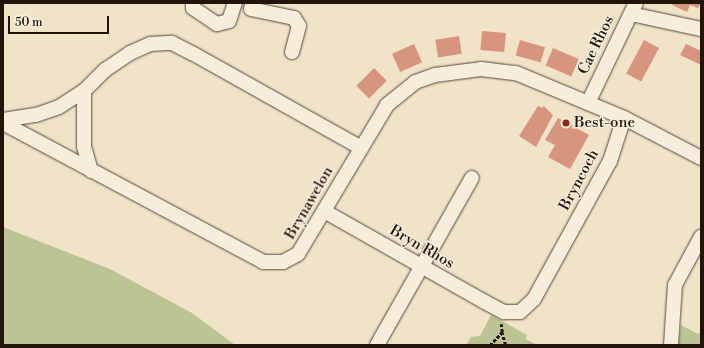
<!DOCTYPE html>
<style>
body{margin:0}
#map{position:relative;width:704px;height:348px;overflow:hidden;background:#f1e3c8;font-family:"Libre Bodoni",serif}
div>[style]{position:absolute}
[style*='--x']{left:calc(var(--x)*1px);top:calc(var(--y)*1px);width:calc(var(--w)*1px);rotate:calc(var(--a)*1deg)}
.green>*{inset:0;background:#bcc394}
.building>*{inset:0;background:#d7957f;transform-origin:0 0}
.path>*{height:2.5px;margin-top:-1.25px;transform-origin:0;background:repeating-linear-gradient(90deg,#21150a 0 3px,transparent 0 5px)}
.roads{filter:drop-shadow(0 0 1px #55483a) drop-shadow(0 0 1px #55483a)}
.minor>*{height:14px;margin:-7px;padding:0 7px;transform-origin:7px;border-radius:7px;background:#f6eddb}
.dots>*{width:11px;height:11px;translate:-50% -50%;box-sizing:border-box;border:2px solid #f6eddb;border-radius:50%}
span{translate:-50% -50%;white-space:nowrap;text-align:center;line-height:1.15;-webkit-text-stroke:3px #f6eddb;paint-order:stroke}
.street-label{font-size:15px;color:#21150a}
.poi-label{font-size:15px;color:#21150a}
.left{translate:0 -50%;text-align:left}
.frame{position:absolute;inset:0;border:4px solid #21150a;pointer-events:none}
.scale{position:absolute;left:8px;top:16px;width:101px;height:18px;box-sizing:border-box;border:2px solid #21150a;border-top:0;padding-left:5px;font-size:12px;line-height:14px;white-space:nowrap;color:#21150a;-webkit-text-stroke:3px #f6eddb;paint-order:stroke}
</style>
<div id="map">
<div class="green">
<div style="clip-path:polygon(3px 227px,110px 269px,192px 313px,235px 345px,3px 345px)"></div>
<div style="clip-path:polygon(491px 315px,527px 335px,526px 339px,537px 345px,466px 345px,471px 337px,480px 336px)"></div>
<div style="clip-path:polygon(681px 325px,698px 334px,701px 332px,701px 345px,678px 345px)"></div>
</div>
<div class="building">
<div style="clip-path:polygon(673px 3px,701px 3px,698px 8px,690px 5px,687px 12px,672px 5px)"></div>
<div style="left:482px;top:31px;width:24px;height:19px;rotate:5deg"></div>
<div style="left:459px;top:36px;width:18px;height:24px;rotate:81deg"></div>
<div style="left:520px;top:40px;width:26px;height:16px;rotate:16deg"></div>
<div style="left:644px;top:40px;width:17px;height:38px;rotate:28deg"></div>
<div style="left:414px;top:44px;width:20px;height:24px;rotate:66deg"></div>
<div style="clip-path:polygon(686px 44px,701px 51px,701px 65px,680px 55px)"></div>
<div style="left:553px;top:48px;width:28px;height:19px;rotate:23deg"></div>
<div style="left:374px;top:68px;width:18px;height:25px;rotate:45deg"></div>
<div style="clip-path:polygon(538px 106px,542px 108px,544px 106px,553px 115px,536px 147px,519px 136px)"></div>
<div style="clip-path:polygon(558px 118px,589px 135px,570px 169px,548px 157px,555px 145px,545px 140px)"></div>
</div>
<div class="path">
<div style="--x:502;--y:332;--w:14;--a:73"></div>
<div style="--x:490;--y:345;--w:18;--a:-47"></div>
<div style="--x:502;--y:332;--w:8;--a:-97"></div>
</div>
<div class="roads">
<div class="minor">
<div style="--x:193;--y:3;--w:5;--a:90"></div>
<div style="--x:193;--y:8;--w:29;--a:34"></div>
<div style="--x:217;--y:24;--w:12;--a:-14"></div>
<div style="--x:229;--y:21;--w:19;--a:-72"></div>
<div style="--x:253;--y:3;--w:6;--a:108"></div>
<div style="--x:251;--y:9;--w:44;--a:11.8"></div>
<div style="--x:294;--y:18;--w:9;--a:58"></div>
<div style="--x:299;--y:26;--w:27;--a:105"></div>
<div style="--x:631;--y:14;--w:72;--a:12.1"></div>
<div style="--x:588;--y:103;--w:111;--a:-64.4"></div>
<div style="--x:3;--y:120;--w:33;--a:-9"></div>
<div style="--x:36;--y:115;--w:24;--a:-19"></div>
<div style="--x:59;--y:107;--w:30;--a:-33"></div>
<div style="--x:3;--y:123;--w:295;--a:28.1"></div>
<div style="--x:263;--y:262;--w:20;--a:0"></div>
<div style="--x:283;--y:262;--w:17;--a:-28"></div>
<div style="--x:298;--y:254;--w:174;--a:-59.1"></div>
<div style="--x:387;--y:105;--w:36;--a:-39"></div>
<div style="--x:415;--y:82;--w:21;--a:-19"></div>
<div style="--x:435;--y:75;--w:46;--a:-7.4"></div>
<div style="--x:481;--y:69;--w:35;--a:7"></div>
<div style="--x:516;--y:73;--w:117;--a:22.6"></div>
<div style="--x:624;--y:118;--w:87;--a:27.5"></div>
<div style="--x:91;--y:171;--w:26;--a:-106"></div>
<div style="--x:84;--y:146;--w:55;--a:-90"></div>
<div style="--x:84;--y:91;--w:30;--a:-45"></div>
<div style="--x:105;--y:70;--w:30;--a:-34"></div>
<div style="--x:130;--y:53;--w:22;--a:-24"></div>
<div style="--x:150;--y:44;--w:22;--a:-3"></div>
<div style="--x:172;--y:43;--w:22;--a:27"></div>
<div style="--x:192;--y:53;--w:194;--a:29.3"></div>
<div style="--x:324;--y:211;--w:183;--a:29.5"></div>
<div style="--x:483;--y:301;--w:24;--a:28"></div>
<div style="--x:504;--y:312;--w:16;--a:0"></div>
<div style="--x:520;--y:312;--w:19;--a:-43"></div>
<div style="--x:534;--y:299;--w:158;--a:-61.2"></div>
<div style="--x:610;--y:161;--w:45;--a:-72"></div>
<div style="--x:377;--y:345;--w:192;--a:-60.4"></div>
<div style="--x:671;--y:345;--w:60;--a:-86.2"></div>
<div style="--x:675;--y:285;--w:55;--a:-61.6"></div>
</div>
</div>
<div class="dots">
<div style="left:566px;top:123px;background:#8f2418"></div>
</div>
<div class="street-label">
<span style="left:596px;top:45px;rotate:-64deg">Cae Rhos</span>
<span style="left:579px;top:180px;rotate:-62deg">Bryncoch</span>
<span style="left:309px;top:203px;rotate:-60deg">Brynawelon</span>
<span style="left:422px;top:247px;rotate:30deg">Bryn Rhos</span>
</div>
<div class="poi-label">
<span class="left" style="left:574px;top:123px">Best-one</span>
</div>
<div class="frame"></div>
<div class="scale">50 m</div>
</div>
